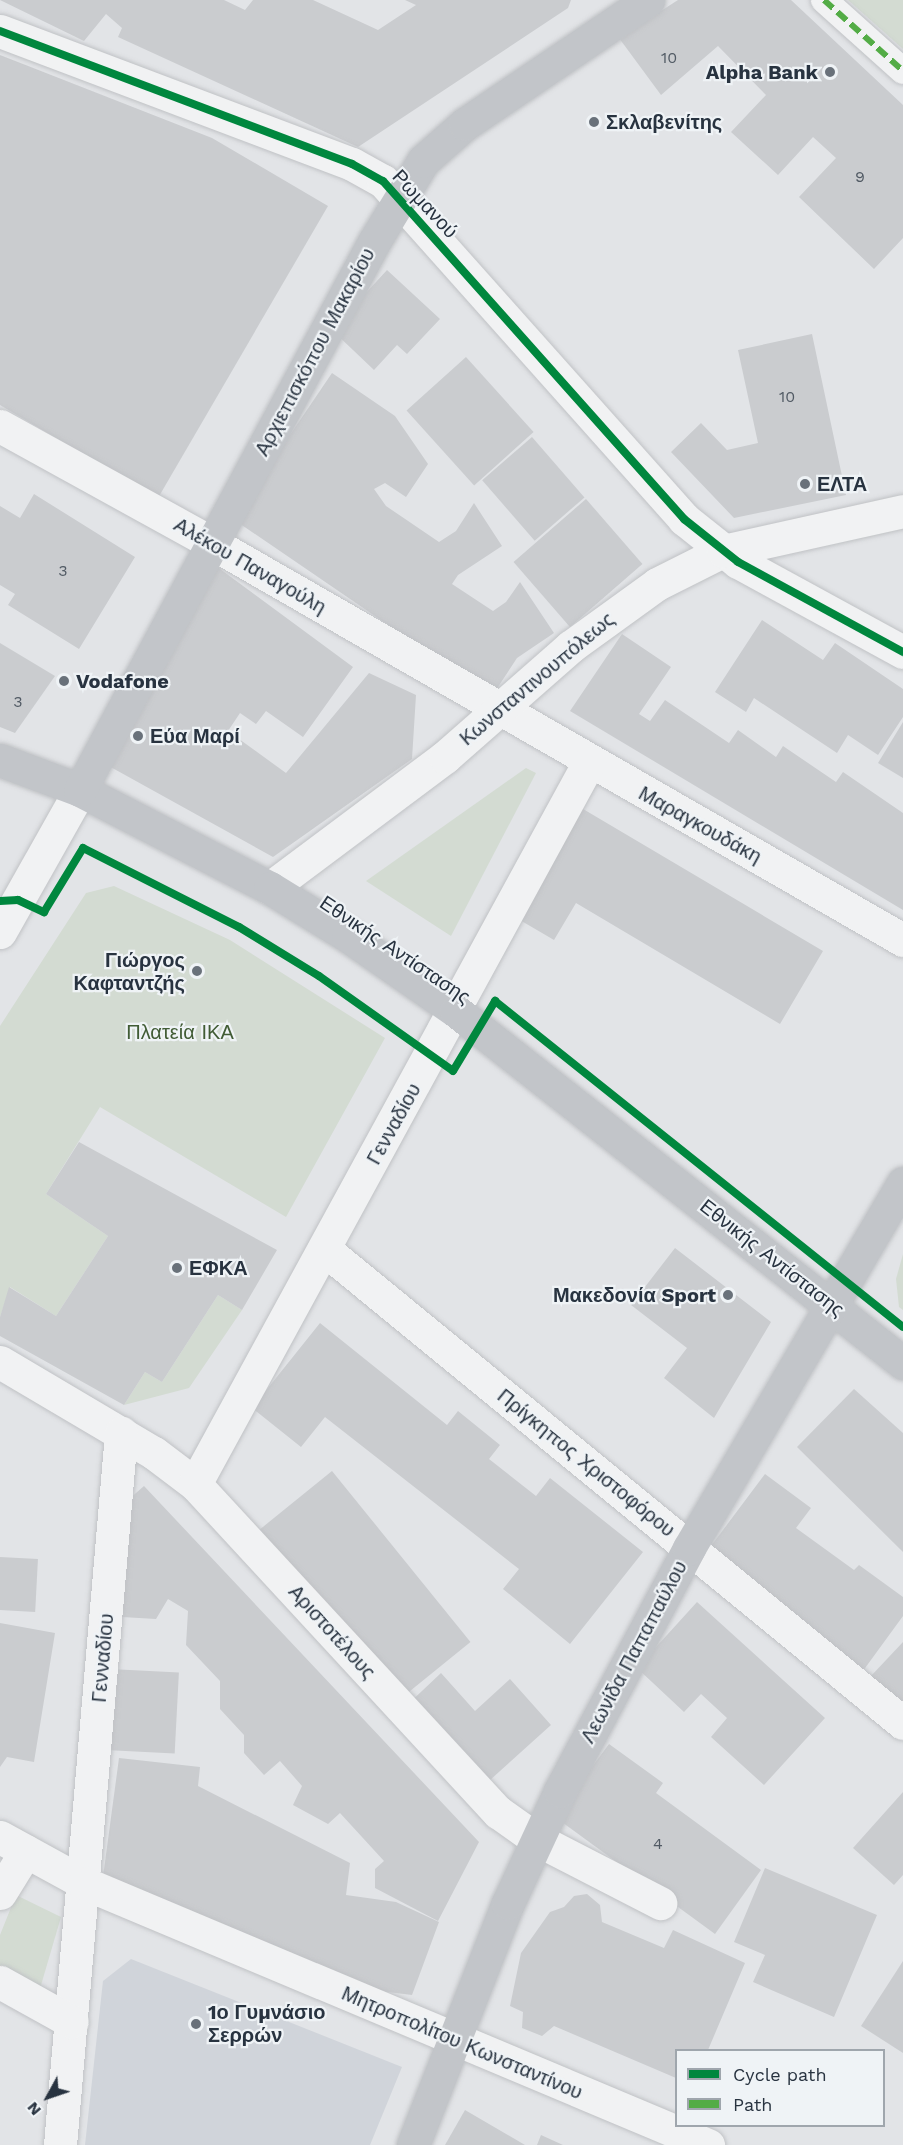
<!DOCTYPE html>
<meta charset="utf-8">
<style>
body{margin:0}
#map{position:relative;width:903px;height:2145px;overflow:hidden;background:#e2e4e7;font-family:"Work Sans",sans-serif}
div>[style]{position:absolute}
[style*='--x']{left:calc(var(--x)*1px);top:calc(var(--y)*1px);width:calc(var(--w)*1px);rotate:calc(var(--a)*1deg)}
.built>*{inset:0;background:#d0d4da}
.green>*{inset:0;background:#d3dbd2}
.building>*{inset:0;background:#cacccf;transform-origin:0 0}
.roads{filter:drop-shadow(0 0 2px #c0c2c5) drop-shadow(0 0 2px #c0c2c5)}
.pedestrian>*{height:26px;margin:-13px;padding:0 13px;transform-origin:13px;border-radius:13px;background:#f1f2f3}
.minor>*{height:33px;margin:-16.5px;padding:0 16.5px;transform-origin:16.5px;border-radius:16.5px;background:#f1f2f3}
.tertiary>*{height:33px;margin:-16.5px;padding:0 16.5px;transform-origin:16.5px;border-radius:16.5px;background:#f1f2f3}
.secondary>*{height:33px;margin:-16.5px;padding:0 16.5px;transform-origin:16.5px;border-radius:16.5px;background:#c2c5c9}
.quiet>*{height:6px;margin-top:-3px;transform-origin:0;background:repeating-linear-gradient(90deg,#53ac46 0 12px,transparent 0 18px)}
.cycleway>*{height:8px;margin:-4px;padding:0 4px;transform-origin:4px;border-radius:4px;background:#00873e}
.dots>*{width:16px;height:16px;translate:-50% -50%;box-sizing:border-box;border:3px solid #eff3f6;border-radius:50%}
span{translate:-50% -50%;white-space:nowrap;text-align:center;line-height:1.15;-webkit-text-stroke:4.5px #eff3f6;paint-order:stroke}
.number-label{font-size:16px;color:#515a64}
.number-label span{-webkit-text-stroke-width:0}
.poi-label{font-size:20px;color:#283340;font-weight:700}
.right{translate:-100% -50%;text-align:right}
.left{translate:0 -50%;text-align:left}
.street-label{font-size:20px;color:#283340}
.park-label{font-size:20px;color:#415c35}
.legend{position:absolute;left:675px;top:2049px;width:210px;height:78px;box-sizing:border-box;background:#eff3f6;border:2px solid #9fa6ad;margin:0;padding:8px 10px;list-style:none;font-size:18px;color:#283340}
.legend li{display:flex;align-items:center;gap:12px;height:30px}
.legend b{width:30px;border:2px solid #9fa6ad}
.north{position:absolute;left:18px;top:2067px;width:60px;height:60px;-webkit-text-stroke:4px #eff3f6;paint-order:stroke;rotate:230deg;font-size:16px;font-weight:700;line-height:24px;text-align:center;color:#283340}
.north::after{content:'';display:block;margin:auto;width:21px;height:27px;background:#283340;clip-path:polygon(50% 0,100% 100%,50% 72%,0 100%)}
</style>
<div id="map">
<div class="built">
<div style="clip-path:polygon(131px 1959px,402px 2067px,370px 2145px,85px 2145px,103px 1981px)"></div>
</div>
<div class="green">
<div style="clip-path:polygon(848px 0,903px 0,903px 49px)"></div>
<div style="clip-path:polygon(526px 768px,536px 773px,451px 936px,366px 881px)"></div>
<div style="clip-path:polygon(114px 886px,230px 940px,385px 1038px,286px 1217px,100px 1107px,46px 1194px,108px 1236px,56px 1316px,10px 1287px,0 1317px,0 1026px,86px 893px)"></div>
<div style="clip-path:polygon(903px 1254px,903px 1310px,899px 1307px,896px 1279px)"></div>
<div style="clip-path:polygon(218px 1295px,242px 1310px,189px 1388px,124px 1405px,145px 1372px,162px 1382px)"></div>
<div style="clip-path:polygon(16px 1895px,61px 1917px,39px 1992px,0 1976px,0 1935px)"></div>
</div>
<div class="building">
<div style="clip-path:polygon(0 0,224px 0,245px 10px,253px 0,313px 0,378px 30px,416px 5px,405px 0,571px 0,568px 8px,358px 147px,118px 37px,122px 28px,106px 14px,84px 41px)"></div>
<div style="clip-path:polygon(678px 0,791px 0,903px 105px,903px 238px,874px 269px,799px 197px,836px 158px,813px 137px,778px 175px,731px 132px,766px 95px,718px 46px,661px 95px,619px 38px)"></div>
<div style="clip-path:polygon(0 55px,212px 138px,328px 206px,158px 498px,0 405px)"></div>
<div style="clip-path:polygon(387px 270px,440px 319px,407px 354px,397px 345px,374px 370px,332px 330px)"></div>
<div style="clip-path:polygon(812px 334px,846px 495px,734px 518px,671px 452px,701px 423px,727px 450px,758px 443px,738px 350px)"></div>
<div style="left:466px;top:357px;width:101px;height:80px;rotate:48deg"></div>
<div style="clip-path:polygon(332px 373px,395px 416px,428px 464px,406px 497px,385px 483px,374px 489px,386px 506px,439px 542px,456px 531px,474px 503px,502px 546px,458px 575px,452px 584px,493px 611px,506px 602px,520px 582px,554px 633px,517px 658px,492px 696px,233px 519px)"></div>
<div style="left:532px;top:437px;width:80px;height:66px;rotate:49deg"></div>
<div style="clip-path:polygon(34px 494px,135px 557px,79px 649px,8px 605px,15px 594px,0 585px,0 506px,20px 518px)"></div>
<div style="left:586px;top:499px;width:86px;height:96px;rotate:49deg"></div>
<div style="clip-path:polygon(216px 566px,353px 667px,303px 737px,266px 711px,256px 724px,240px 713px,228px 731px,286px 773px,369px 673px,416px 695px,412px 759px,273px 857px,107px 765px)"></div>
<div style="clip-path:polygon(762px 620px,823px 660px,835px 643px,903px 689px,903px 717px,878px 755px,848px 735px,837px 753px,754px 698px,746px 712px,715px 692px)"></div>
<div style="clip-path:polygon(622px 634px,671px 667px,639px 714px,650px 721px,665px 700px,729px 743px,738px 730px,776px 757px,783px 746px,836px 782px,843px 772px,903px 813px,903px 910px,570px 711px)"></div>
<div style="clip-path:polygon(0 643px,55px 676px,15px 733px,0 727px)"></div>
<div style="clip-path:polygon(903px 722px,903px 778px,878px 763px)"></div>
<div style="clip-path:polygon(578px 806px,823px 951px,780px 1024px,576px 903px,554px 940px,513px 916px)"></div>
<div style="clip-path:polygon(79px 1142px,277px 1250px,242px 1310px,218px 1295px,162px 1382px,145px 1372px,124px 1405px,0 1336px,0 1317px,9px 1287px,56px 1316px,108px 1236px,46px 1194px)"></div>
<div style="clip-path:polygon(675px 1248px,771px 1322px,714px 1418px,664px 1378px,687px 1348px,631px 1305px)"></div>
<div style="clip-path:polygon(320px 1323px,447px 1425px,458px 1411px,500px 1445px,489px 1459px,536px 1496px,550px 1478px,643px 1552px,570px 1644px,503px 1589px,519px 1569px,325px 1417px,301px 1447px,252px 1408px)"></div>
<div style="clip-path:polygon(854px 1389px,903px 1433px,903px 1552px,797px 1447px)"></div>
<div style="left:332px;top:1471px;width:220px;height:98px;rotate:51deg"></div>
<div style="clip-path:polygon(765px 1474px,811px 1508px,796px 1528px,854px 1570px,859px 1565px,903px 1597px,903px 1616px,860px 1675px,708px 1550px)"></div>
<div style="clip-path:polygon(144px 1486px,479px 1842px,438px 1921px,375px 1888px,375px 1869px,384px 1861px,340px 1813px,328px 1824px,293px 1805px,302px 1786px,280px 1761px,264px 1775px,244px 1753px,244px 1735px,220px 1709px,220px 1681px,186px 1645px,188px 1611px,168px 1599px,156px 1619px,122px 1617px,128px 1500px)"></div>
<div style="left:0;top:1557px;width:38px;height:53px;rotate:3deg"></div>
<div style="clip-path:polygon(697px 1602px,825px 1718px,764px 1785px,711px 1737px,727px 1718px,701px 1694px,684px 1712px,637px 1668px)"></div>
<div style="clip-path:polygon(0 1623px,55px 1633px,34px 1762px,7px 1757px,0 1767px)"></div>
<div style="clip-path:polygon(903px 1642px,903px 1706px,871px 1676px)"></div>
<div style="left:110px;top:1669px;width:69px;height:81px;rotate:3deg"></div>
<div style="clip-path:polygon(441px 1673px,475px 1711px,510px 1679px,551px 1725px,479px 1790px,404px 1708px)"></div>
<div style="clip-path:polygon(609px 1744px,663px 1783px,656px 1793px,761px 1870px,715px 1934px,555px 1817px)"></div>
<div style="clip-path:polygon(119px 1758px,200px 1767px,198px 1786px,350px 1863px,346px 1895px,396px 1902px,439px 1922px,412px 1995px,364px 1989px,103px 1877px)"></div>
<div style="clip-path:polygon(903px 1792px,903px 1875px,894px 1885px,853px 1848px)"></div>
<div style="clip-path:polygon(765px 1868px,877px 1915px,834px 2017px,753px 1982px,765px 1955px,734px 1942px)"></div>
<div style="clip-path:polygon(587px 1894px,600px 1905px,602px 1922px,664px 1948px,673px 1930px,745px 1963px,708px 2050px,676px 2050px,676px 2078px,554px 2026px,542px 2036px,522px 2028px,523px 2012px,510px 2006px,521px 1953px,550px 1912px,564px 1907px,574px 1896px)"></div>
<div style="clip-path:polygon(903px 1961px,903px 2053px,861px 2026px)"></div>
<div style="clip-path:polygon(465px 2110px,525px 2145px,445px 2145px)"></div>
<div style="clip-path:polygon(541px 2135px,563px 2145px,537px 2145px)"></div>
</div>
<div class="roads">
<div class="pedestrian">
<div style="--x:824;--y:0;--w:106;--a:41.9"></div>
</div>
<div class="minor">
<div style="--x:0;--y:31;--w:376;--a:20.7"></div>
<div style="--x:352;--y:164;--w:35;--a:29"></div>
<div style="--x:383;--y:181;--w:453;--a:48.3"></div>
<div style="--x:684;--y:519;--w:69;--a:38.5"></div>
<div style="--x:738;--y:562;--w:188;--a:28.6"></div>
<div style="--x:0;--y:426;--w:242;--a:28.9"></div>
<div style="--x:212;--y:543;--w:797;--a:29.88"></div>
<div style="--x:0;--y:932;--w:163;--a:-60.6"></div>
<div style="--x:324;--y:1249;--w:748;--a:39.31"></div>
<div style="--x:0;--y:1362;--w:179;--a:30.6"></div>
<div style="--x:154;--y:1453;--w:51;--a:37.1"></div>
<div style="--x:195;--y:1484;--w:447;--a:47.3"></div>
<div style="--x:498;--y:1812;--w:47;--a:35.4"></div>
<div style="--x:536;--y:1839;--w:140;--a:27.3"></div>
<div style="--x:195;--y:1484;--w:823;--a:-61.38"></div>
<div style="--x:60;--y:2145;--w:715;--a:-85.1"></div>
</div>
<div class="tertiary">
<div style="--x:270;--y:888;--w:219;--a:-36.8"></div>
<div style="--x:445;--y:757;--w:167;--a:-41.3"></div>
<div style="--x:570;--y:647;--w:107;--a:-35.9"></div>
<div style="--x:657;--y:584;--w:74;--a:-26.6"></div>
<div style="--x:723;--y:551;--w:184;--a:-12.5"></div>
<div style="--x:0;--y:1837;--w:96;--a:28.7"></div>
<div style="--x:84;--y:1883;--w:677;--a:22.78"></div>
<div style="--x:0;--y:1893;--w:49;--a:-58.2"></div>
<div style="--x:0;--y:1982;--w:82;--a:29.1"></div>
</div>
<div class="secondary">
<div style="--x:0;--y:760;--w:85;--a:20.6"></div>
<div style="--x:80;--y:790;--w:214;--a:27.3"></div>
<div style="--x:270;--y:888;--w:92;--a:31.6"></div>
<div style="--x:348;--y:936;--w:131;--a:34.8"></div>
<div style="--x:456;--y:1011;--w:569;--a:38.22"></div>
<div style="--x:80;--y:790;--w:622;--a:-61.79"></div>
<div style="--x:374;--y:242;--w:95;--a:-58.8"></div>
<div style="--x:423;--y:161;--w:56;--a:-41.4"></div>
<div style="--x:465;--y:124;--w:221;--a:-34.1"></div>
<div style="--x:413;--y:2145;--w:260;--a:-68.6"></div>
<div style="--x:508;--y:1903;--w:123;--a:-65.1"></div>
<div style="--x:560;--y:1791;--w:275;--a:-62"></div>
<div style="--x:689;--y:1548;--w:423;--a:-59.6"></div>
</div>
</div>
<div class="quiet">
<div style="--x:824;--y:0;--w:106;--a:41.9"></div>
</div>
<div class="cycleway">
<div style="--x:0;--y:31;--w:376;--a:20.7"></div>
<div style="--x:352;--y:164;--w:35;--a:29"></div>
<div style="--x:383;--y:181;--w:453;--a:48.3"></div>
<div style="--x:684;--y:519;--w:69;--a:38.5"></div>
<div style="--x:738;--y:562;--w:188;--a:28.6"></div>
<div style="--x:0;--y:901;--w:18;--a:-3"></div>
<div style="--x:18;--y:900;--w:29;--a:25"></div>
<div style="--x:44;--y:912;--w:75;--a:-58.6"></div>
<div style="--x:83;--y:848;--w:175;--a:26.9"></div>
<div style="--x:239;--y:927;--w:94;--a:31.5"></div>
<div style="--x:319;--y:976;--w:164;--a:35.3"></div>
<div style="--x:453;--y:1071;--w:82;--a:-59"></div>
<div style="--x:495;--y:1001;--w:522;--a:38.63"></div>
</div>
<div class="dots">
<div style="left:830px;top:72px;background:#69717a"></div>
<div style="left:594px;top:122px;background:#69717a"></div>
<div style="left:805px;top:484px;background:#69717a"></div>
<div style="left:64px;top:681px;background:#69717a"></div>
<div style="left:138px;top:736px;background:#69717a"></div>
<div style="left:197px;top:971px;background:#69717a"></div>
<div style="left:177px;top:1268px;background:#69717a"></div>
<div style="left:728px;top:1295px;background:#69717a"></div>
<div style="left:196px;top:2024px;background:#69717a"></div>
</div>
<div class="number-label">
<span style="left:669px;top:58px">10</span>
<span style="left:860px;top:177px">9</span>
<span style="left:787px;top:397px">10</span>
<span style="left:63px;top:571px">3</span>
<span style="left:18px;top:702px">3</span>
<span style="left:658px;top:1844px">4</span>
</div>
<div class="poi-label">
<span class="right" style="left:818px;top:72px">Alpha Bank</span>
<span class="left" style="left:606px;top:122px">Σκλαβενίτης</span>
<span class="left" style="left:817px;top:484px">ΕΛΤΑ</span>
<span class="left" style="left:76px;top:681px">Vodafone</span>
<span class="left" style="left:150px;top:736px">Εύα Μαρί</span>
<span class="right" style="left:185px;top:972px">Γιώργος<br>Καφταντζής</span>
<span class="left" style="left:189px;top:1268px">ΕΦΚΑ</span>
<span class="right" style="left:716px;top:1295px">Μακεδονία Sport</span>
<span class="left" style="left:208px;top:2024px">1ο Γυμνάσιο<br>Σερρών</span>
</div>
<div class="street-label">
<span style="left:425px;top:204px;rotate:47deg">Ρωμανού</span>
<span style="left:315px;top:352px;rotate:-62deg">Αρχιεπισκόπου Μακαρίου</span>
<span style="left:250px;top:566px;rotate:30deg">Αλέκου Παναγούλη</span>
<span style="left:537px;top:679px;rotate:-40deg">Κωνσταντινουπόλεως</span>
<span style="left:700px;top:825px;rotate:29deg">Μαραγκουδάκη</span>
<span style="left:395px;top:950px;rotate:34deg">Εθνικής Αντίστασης</span>
<span style="left:394px;top:1124px;rotate:-61deg">Γενναδίου</span>
<span style="left:772px;top:1258px;rotate:38deg">Εθνικής Αντίστασης</span>
<span style="left:586px;top:1463px;rotate:39deg">Πρίγκηπος Χριστοφόρου</span>
<span style="left:332px;top:1632px;rotate:48deg">Αριστοτέλους</span>
<span style="left:634px;top:1652px;rotate:-62deg">Λεωνίδα Παπαπαύλου</span>
<span style="left:103px;top:1658px;rotate:-85deg">Γενναδίου</span>
<span style="left:462px;top:2043px;rotate:23deg">Μητροπολίτου Κωνσταντίνου</span>
</div>
<div class="park-label">
<span style="left:180px;top:1032px">Πλατεία ΙΚΑ</span>
</div>
<ul class="legend">
<li><b style="height:8px;background:#00873e"></b>Cycle path</li>
<li><b style="height:8px;background:#53ac46"></b>Path</li>
</ul>
<div class="north">N</div>
</div>
